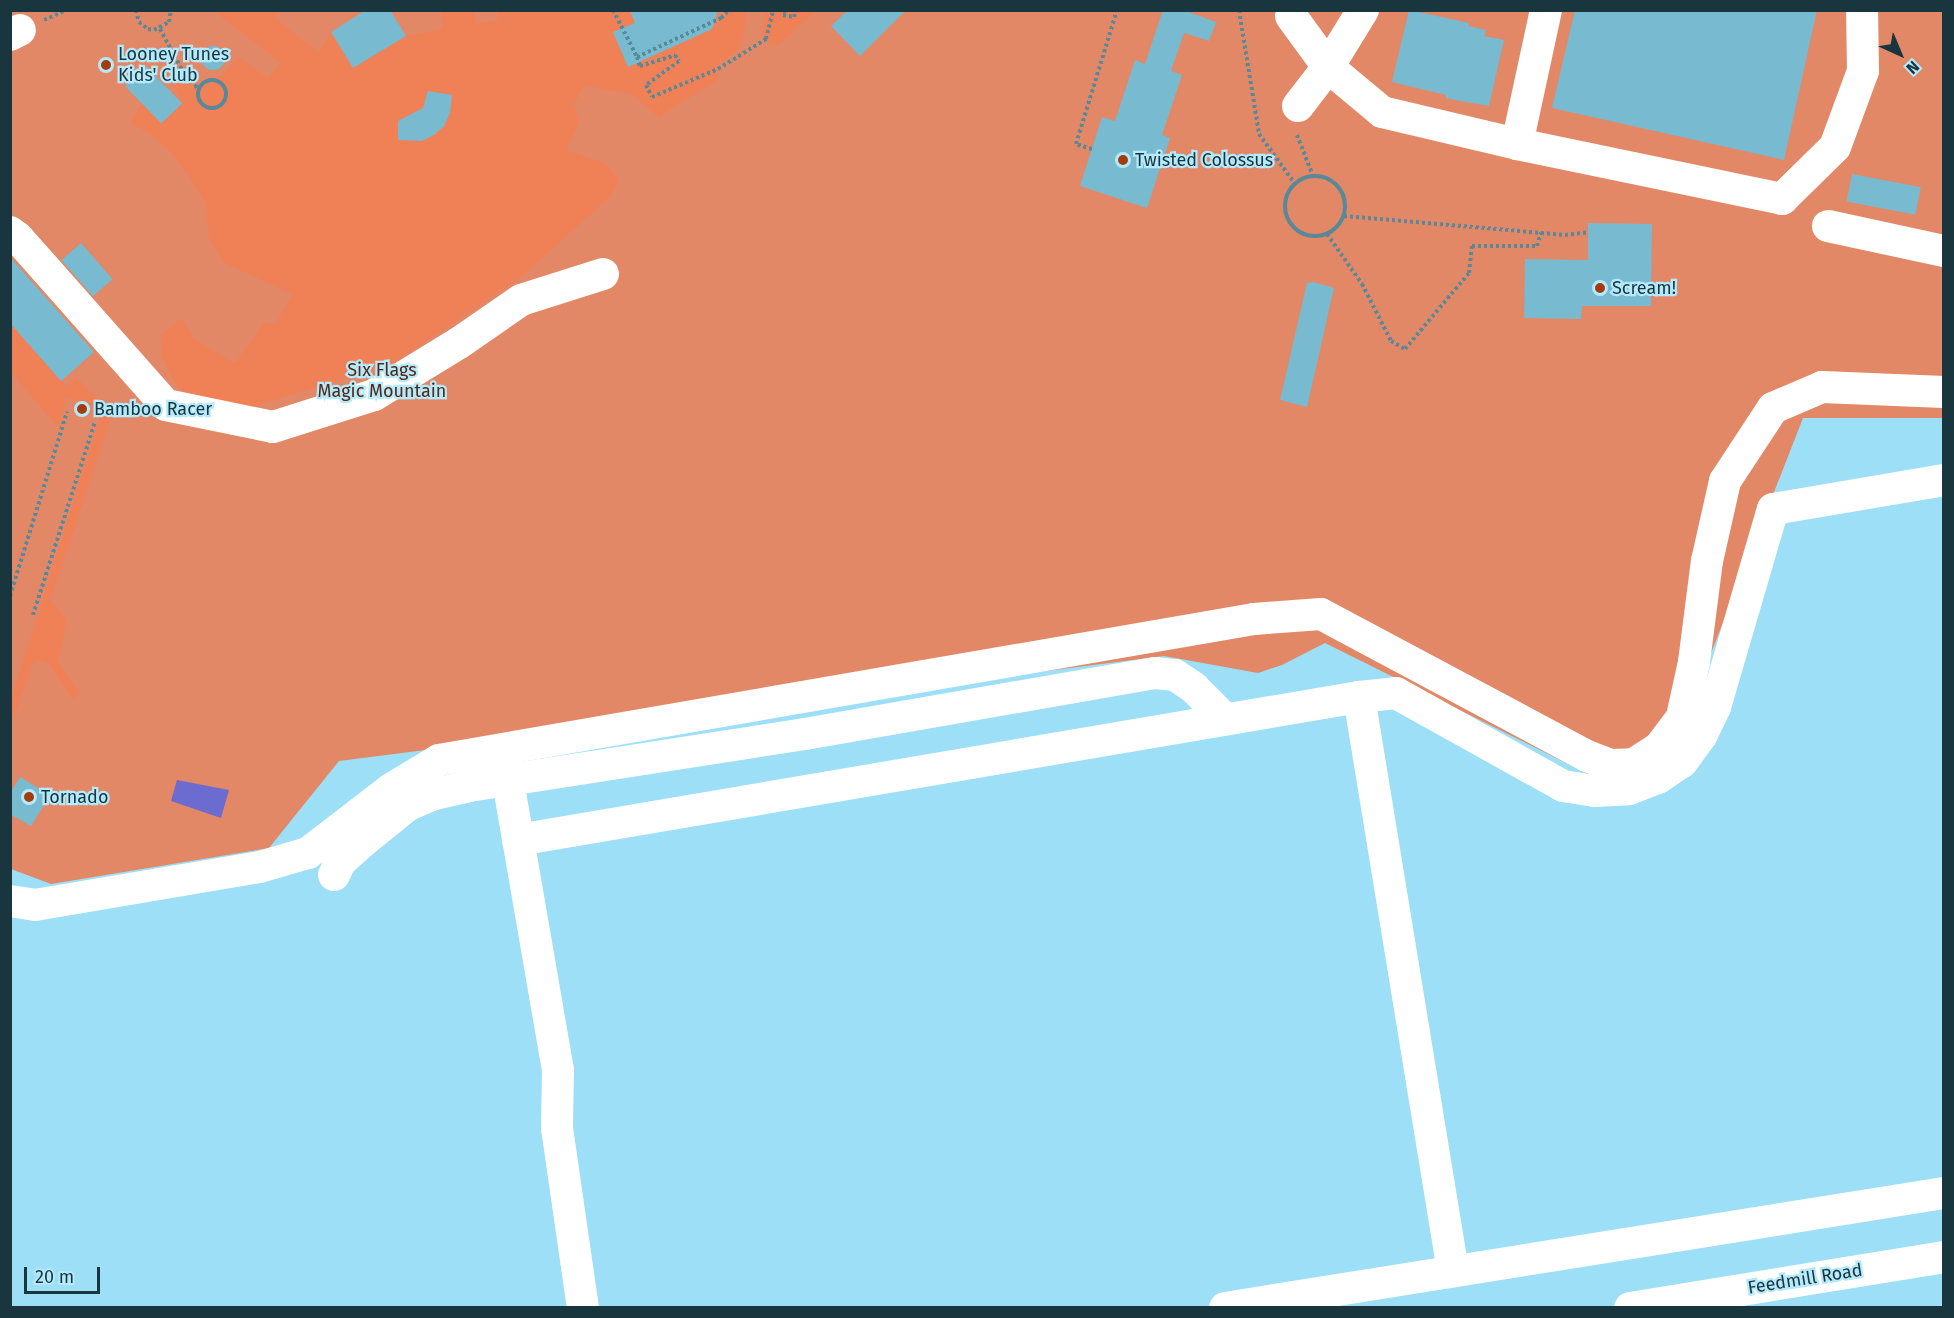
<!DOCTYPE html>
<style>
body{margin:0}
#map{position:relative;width:1954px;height:1318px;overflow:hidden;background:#9cdff6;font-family:"Fira Sans",sans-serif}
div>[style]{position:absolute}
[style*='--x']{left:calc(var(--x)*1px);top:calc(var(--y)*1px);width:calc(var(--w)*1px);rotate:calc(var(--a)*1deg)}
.green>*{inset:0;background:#e28867}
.forest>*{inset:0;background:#f08056}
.water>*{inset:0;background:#6c6bcf}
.building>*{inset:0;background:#78bad0;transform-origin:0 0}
.round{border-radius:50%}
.path>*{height:4px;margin-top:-2px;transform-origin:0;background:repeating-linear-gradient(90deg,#598898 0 3px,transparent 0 6px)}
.path>.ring{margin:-2px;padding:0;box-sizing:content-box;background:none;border:4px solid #598898;border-radius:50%}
.minor>*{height:32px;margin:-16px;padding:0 16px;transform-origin:16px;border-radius:16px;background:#fff}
.dots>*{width:16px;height:16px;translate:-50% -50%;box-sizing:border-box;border:3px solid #b5eafc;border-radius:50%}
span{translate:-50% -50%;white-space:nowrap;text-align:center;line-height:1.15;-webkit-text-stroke:4.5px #b5eafc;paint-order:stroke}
.poi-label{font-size:18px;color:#19353e}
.left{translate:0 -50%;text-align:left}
.park-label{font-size:18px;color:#552817}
.street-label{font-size:18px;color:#19353e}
.frame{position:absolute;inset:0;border:12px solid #19353e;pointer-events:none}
.north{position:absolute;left:1870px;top:24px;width:60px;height:60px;-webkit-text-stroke:4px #b5eafc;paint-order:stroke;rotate:136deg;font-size:16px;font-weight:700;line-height:24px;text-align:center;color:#19353e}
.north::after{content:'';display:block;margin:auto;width:21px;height:27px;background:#19353e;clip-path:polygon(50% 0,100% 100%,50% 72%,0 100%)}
.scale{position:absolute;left:24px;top:1267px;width:76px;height:27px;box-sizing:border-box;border:3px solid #19353e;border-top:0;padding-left:8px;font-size:18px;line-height:21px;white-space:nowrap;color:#19353e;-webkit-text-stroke:4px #b5eafc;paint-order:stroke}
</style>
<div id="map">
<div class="green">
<div style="clip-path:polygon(11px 11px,1943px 11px,1943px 418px,1803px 418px,1679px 735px,1588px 774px,1325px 643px,1282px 665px,1258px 673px,1164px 656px,339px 761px,269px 848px,51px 884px,11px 869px)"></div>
</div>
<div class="forest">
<div style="clip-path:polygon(214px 11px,280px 11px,274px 17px,319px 53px,331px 32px,406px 36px,443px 29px,441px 11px,473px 11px,476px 24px,498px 20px,497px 11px,630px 11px,635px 22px,613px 33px,628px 67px,712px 29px,731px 11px,745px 11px,746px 22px,739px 50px,717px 65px,717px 80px,659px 117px,631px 94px,584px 85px,574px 104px,579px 123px,566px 150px,605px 163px,619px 180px,611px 196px,521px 277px,393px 363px,255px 406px,215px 401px,178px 388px,163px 359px,161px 335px,182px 318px,192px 337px,235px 364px,263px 323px,275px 324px,293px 295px,223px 262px,209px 237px,206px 204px,189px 176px,171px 153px,152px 135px,130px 123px,142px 103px,162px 123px,182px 103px,173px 85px,186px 77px,199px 89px,224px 74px,238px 57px,268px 78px,281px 63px)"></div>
<div style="clip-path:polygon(765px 11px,765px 10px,815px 11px,779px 45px,768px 44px,762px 34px)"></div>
<div style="clip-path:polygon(10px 323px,61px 381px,67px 386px,77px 378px,112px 415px,50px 600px,67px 620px,58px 661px,80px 694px,72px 699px,48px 663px,39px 659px,32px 665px,11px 724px,11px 699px,103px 409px,67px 397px,59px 429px,11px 372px)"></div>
</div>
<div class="water">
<div style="clip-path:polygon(177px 780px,229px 790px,221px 818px,171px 801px)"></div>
</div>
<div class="building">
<div style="clip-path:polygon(366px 10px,390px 10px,406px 36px,353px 68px,331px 32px)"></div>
<div style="clip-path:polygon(630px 10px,718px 10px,712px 29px,628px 67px,613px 32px,635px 23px)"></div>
<div style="clip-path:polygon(848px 10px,906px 10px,860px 56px,831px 26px)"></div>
<div style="clip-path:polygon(1163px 10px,1183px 10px,1216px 22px,1209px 41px,1184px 33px,1171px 71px,1182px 75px,1162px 135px,1170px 138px,1147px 208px,1080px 186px,1102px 117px,1115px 121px,1135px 60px,1145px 64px)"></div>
<div style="clip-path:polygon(1409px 10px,1469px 23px,1468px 26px,1486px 30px,1484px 36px,1504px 40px,1489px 106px,1460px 101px,1446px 98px,1446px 95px,1392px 82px)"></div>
<div style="clip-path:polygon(1575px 10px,1817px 10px,1784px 160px,1552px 108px)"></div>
<div class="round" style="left:201px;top:46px;width:24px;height:24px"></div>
<div style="left:146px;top:66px;width:52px;height:29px;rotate:46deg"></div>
<div style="clip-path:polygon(428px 91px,452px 95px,450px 113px,444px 126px,434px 135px,422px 141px,398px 140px,398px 121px,423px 108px)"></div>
<div style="left:1852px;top:174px;width:70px;height:28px;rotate:11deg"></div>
<div style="clip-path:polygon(1588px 223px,1652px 224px,1651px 306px,1582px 306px,1581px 319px,1524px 318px,1525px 259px,1588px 260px)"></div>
<div style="left:81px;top:243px;width:48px;height:26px;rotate:49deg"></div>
<div style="clip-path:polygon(10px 257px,94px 352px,61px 381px,10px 323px)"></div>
<div style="clip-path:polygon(1313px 282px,1334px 288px,1307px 407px,1280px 400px,1307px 283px)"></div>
<div style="clip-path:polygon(20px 777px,50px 795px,31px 826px,10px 814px,10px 793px)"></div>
</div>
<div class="path">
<div style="--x:136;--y:10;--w:12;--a:76"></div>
<div style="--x:139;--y:22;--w:11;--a:38"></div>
<div style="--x:148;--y:29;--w:6;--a:9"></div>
<div style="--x:154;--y:30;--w:17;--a:-28"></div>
<div style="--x:169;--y:22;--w:12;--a:-81"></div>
<div style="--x:613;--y:10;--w:53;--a:62.9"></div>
<div style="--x:637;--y:57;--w:93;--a:-24.9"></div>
<div style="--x:721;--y:18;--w:11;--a:-45"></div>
<div style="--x:785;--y:10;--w:5;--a:112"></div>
<div style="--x:783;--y:15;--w:11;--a:10"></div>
<div style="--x:794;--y:17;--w:7;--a:-74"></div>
<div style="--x:1239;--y:10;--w:126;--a:80.8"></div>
<div style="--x:1259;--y:134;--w:62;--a:54.2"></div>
<div style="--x:44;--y:20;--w:24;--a:-24"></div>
<div style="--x:160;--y:29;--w:55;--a:61.6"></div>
<div style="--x:186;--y:77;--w:18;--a:43"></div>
<div style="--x:637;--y:57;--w:9;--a:72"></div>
<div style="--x:640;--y:66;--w:37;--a:-17"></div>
<div style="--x:675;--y:55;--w:7;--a:56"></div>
<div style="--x:679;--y:61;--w:41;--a:144"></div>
<div style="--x:646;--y:85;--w:13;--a:63"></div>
<div style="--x:652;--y:97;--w:72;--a:-23"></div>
<div style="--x:718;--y:69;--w:57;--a:-32"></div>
<div style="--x:766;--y:39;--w:30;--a:-76"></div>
<div class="ring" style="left:198px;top:80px;width:24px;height:24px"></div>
<div style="--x:1297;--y:135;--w:44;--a:68.7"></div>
<div style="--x:1092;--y:149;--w:17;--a:-163"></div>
<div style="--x:1076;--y:144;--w:140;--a:-73"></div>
<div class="ring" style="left:1285px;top:176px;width:56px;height:56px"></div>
<div style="--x:1344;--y:216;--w:198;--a:4.9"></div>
<div style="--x:1327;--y:234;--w:61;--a:55"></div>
<div style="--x:1362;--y:284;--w:64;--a:63"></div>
<div style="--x:1391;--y:341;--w:16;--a:30"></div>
<div style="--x:1405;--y:349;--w:99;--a:-49.9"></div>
<div style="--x:1469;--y:273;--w:27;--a:-84"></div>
<div style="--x:1472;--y:246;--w:65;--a:0"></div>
<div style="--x:1537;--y:246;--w:14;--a:-73"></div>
<div style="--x:1541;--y:233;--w:24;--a:5"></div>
<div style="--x:1565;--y:235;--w:23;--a:-7"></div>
<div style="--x:10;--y:596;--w:193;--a:-72.8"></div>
<div style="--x:33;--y:615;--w:203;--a:-72.2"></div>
</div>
<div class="minor">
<div style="--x:1291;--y:16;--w:63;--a:54"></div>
<div style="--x:1328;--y:67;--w:70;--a:39.8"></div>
<div style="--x:1382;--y:112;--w:139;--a:13.3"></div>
<div style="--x:1517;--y:144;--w:137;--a:-77.8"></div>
<div style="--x:10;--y:35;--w:11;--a:-27"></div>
<div style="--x:1298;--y:106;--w:49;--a:-52.4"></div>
<div style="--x:1328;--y:67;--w:67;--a:-58.4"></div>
<div style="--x:1517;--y:144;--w:271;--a:11.7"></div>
<div style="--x:1782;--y:199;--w:74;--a:-44.5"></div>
<div style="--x:1835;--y:147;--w:81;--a:-69.8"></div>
<div style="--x:1863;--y:71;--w:61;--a:-90.9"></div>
<div style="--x:1828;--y:226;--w:119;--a:12.2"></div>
<div style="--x:10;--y:232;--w:10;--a:37"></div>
<div style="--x:18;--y:238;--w:223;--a:48.5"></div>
<div style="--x:166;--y:405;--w:109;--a:11.6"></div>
<div style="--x:273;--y:427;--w:106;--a:-17.6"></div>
<div style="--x:374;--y:395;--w:100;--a:-31.5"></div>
<div style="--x:459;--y:343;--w:75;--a:-34.7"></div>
<div style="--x:521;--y:300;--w:86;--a:-17.6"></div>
<div style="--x:1359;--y:697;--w:582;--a:80.7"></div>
<div style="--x:508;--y:781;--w:292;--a:80.2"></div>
<div style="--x:558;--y:1069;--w:59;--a:91"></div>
<div style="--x:557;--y:1128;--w:182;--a:81.8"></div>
<div style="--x:518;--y:840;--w:853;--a:-9.65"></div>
<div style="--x:1359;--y:697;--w:37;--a:-6"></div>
<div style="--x:1396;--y:693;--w:191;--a:29.1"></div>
<div style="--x:1563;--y:786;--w:32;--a:9"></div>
<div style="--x:1595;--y:791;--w:34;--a:-3"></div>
<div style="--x:1629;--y:789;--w:31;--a:-21"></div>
<div style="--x:1658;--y:778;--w:29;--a:-34"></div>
<div style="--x:1682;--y:762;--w:34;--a:-54"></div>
<div style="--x:1702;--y:734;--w:30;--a:-64"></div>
<div style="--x:1715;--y:707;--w:206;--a:-73.7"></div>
<div style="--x:1773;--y:509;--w:173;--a:-9.6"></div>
<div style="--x:334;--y:875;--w:14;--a:-65"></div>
<div style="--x:340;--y:862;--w:28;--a:-42"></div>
<div style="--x:361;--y:843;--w:60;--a:-39"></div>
<div style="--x:408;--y:805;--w:25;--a:-23"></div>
<div style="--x:431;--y:795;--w:39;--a:-13"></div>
<div style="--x:469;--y:786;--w:340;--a:-8.8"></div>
<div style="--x:805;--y:734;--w:355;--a:-9.9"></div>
<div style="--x:1155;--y:673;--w:20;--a:6"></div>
<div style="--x:1175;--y:675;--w:23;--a:34"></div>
<div style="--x:1194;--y:688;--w:44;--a:45"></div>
<div style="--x:10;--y:901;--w:25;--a:9"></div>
<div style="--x:35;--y:905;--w:228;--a:-9.6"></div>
<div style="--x:260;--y:867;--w:50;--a:-16.3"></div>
<div style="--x:308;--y:853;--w:105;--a:-37.6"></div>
<div style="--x:391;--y:789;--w:56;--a:-31.1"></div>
<div style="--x:439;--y:760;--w:827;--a:-9.82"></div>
<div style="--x:1254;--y:619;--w:67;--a:-4.3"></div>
<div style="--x:1321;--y:614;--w:302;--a:28.1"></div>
<div style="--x:1587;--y:756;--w:25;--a:21"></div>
<div style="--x:1610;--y:765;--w:24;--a:-2"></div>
<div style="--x:1634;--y:764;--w:30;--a:-33"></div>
<div style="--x:1659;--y:748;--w:39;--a:-53"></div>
<div style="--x:1682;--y:717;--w:56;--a:-77.7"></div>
<div style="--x:1694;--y:662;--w:102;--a:-82.7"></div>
<div style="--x:1707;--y:561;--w:82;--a:-77.3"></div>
<div style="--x:1725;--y:481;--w:87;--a:-56.7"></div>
<div style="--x:1773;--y:408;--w:53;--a:-23.2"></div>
<div style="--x:1822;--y:387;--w:122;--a:2.3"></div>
<div style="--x:1225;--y:1308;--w:728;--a:-9.09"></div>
<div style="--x:1630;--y:1308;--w:318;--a:-9.2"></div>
</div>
<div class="dots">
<div style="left:106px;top:65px;background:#a33d10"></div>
<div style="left:1123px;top:160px;background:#a33d10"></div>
<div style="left:1600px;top:288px;background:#a33d10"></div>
<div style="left:82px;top:409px;background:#a33d10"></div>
<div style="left:29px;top:797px;background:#a33d10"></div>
</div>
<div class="poi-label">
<span class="left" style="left:118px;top:65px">Looney Tunes<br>Kids' Club</span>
<span class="left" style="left:1135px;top:160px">Twisted Colossus</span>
<span class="left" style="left:1612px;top:288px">Scream!</span>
<span class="left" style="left:94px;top:409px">Bamboo Racer</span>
<span class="left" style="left:41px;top:797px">Tornado</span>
</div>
<div class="park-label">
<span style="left:382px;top:381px">Six Flags<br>Magic Mountain</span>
</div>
<div class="street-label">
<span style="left:1805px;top:1279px;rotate:-9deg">Feedmill Road</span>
</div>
<div class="frame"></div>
<div class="north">N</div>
<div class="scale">20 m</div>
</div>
